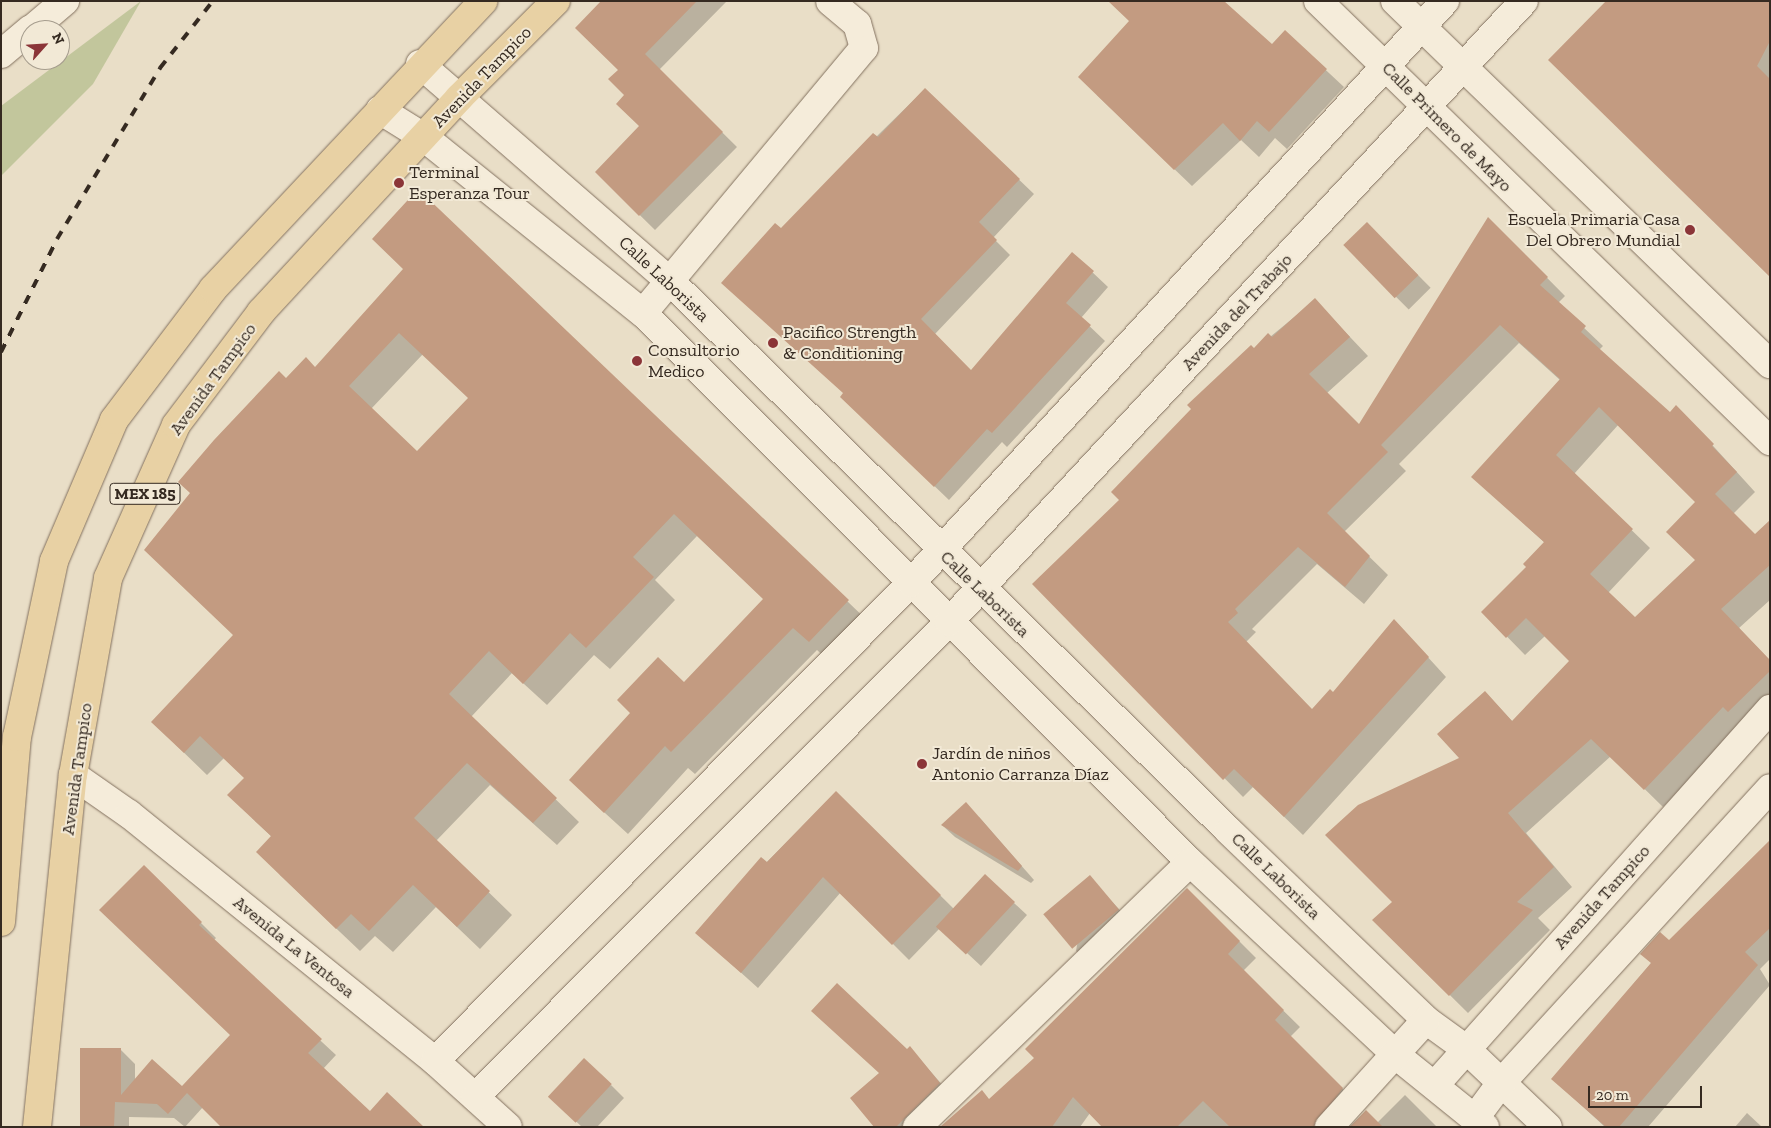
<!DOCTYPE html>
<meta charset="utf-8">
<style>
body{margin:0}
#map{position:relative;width:1771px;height:1128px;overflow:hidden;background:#e9dec7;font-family:"Zilla Slab",serif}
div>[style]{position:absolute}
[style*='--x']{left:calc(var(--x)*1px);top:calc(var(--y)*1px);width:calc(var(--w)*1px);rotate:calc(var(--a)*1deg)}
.green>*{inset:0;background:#c2c69c}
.shadow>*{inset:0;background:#0003;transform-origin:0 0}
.building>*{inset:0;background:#c39b81;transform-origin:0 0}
.roads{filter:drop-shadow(0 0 1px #83715f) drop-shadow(0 0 1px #83715f)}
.street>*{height:28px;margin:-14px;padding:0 14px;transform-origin:14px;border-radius:14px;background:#f5ecda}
.secondary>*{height:28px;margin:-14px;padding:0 14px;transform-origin:14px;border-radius:14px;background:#f5ecda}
.primary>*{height:28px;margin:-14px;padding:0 14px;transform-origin:14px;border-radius:14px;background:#e8d1a4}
.rail>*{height:4px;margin-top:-2px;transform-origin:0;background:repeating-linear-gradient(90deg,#352a21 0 9px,transparent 0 18px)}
.dots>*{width:14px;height:14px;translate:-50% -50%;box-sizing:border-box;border:2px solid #f2e9d6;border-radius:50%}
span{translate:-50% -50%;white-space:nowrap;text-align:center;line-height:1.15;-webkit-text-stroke:4px #f2e9d6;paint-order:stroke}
.shield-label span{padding:1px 4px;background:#f2e9d6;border:1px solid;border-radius:4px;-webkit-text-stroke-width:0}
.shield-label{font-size:16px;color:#352a21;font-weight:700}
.street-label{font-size:18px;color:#352a21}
.poi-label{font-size:18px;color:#352a21}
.left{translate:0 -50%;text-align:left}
.right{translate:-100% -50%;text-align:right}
.frame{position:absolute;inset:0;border:2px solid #352a21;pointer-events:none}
.north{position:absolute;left:20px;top:20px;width:50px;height:50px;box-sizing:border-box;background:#f2e9d6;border:1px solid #a69d8e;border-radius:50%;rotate:64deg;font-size:14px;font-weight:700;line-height:20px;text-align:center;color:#352a21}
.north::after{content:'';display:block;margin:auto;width:18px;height:22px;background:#8b3538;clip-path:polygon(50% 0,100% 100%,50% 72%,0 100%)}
.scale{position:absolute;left:1588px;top:1086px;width:114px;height:22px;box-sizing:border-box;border:2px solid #352a21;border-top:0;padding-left:6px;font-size:15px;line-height:18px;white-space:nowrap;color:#352a21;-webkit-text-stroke:4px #f2e9d6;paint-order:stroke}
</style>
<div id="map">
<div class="green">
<div style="clip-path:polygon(141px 1px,93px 84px,1px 176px,1px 106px)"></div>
</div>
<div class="shadow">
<div style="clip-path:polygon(637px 1px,727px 1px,659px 70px,737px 147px,655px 230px,596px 172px,641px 126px,620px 70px)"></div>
<div style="clip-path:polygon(1607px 1px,1770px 1px,1770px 275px)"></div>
<div style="clip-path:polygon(1285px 32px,1344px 87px,1287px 149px,1275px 138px,1259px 157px,1241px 140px,1192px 186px,1097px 95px,1272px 46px)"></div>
<div style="clip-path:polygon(925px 89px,1034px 194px,993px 238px,1010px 255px,935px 334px,971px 372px,1072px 253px,1108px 287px,1081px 318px,1105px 341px,1007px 447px,1002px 442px,949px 500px,856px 411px,844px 394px,781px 230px)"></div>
<div style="clip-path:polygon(evenodd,419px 191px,871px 624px,832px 664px,817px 650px,695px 774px,688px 768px,628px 834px,594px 803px,684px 684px,764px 599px,697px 536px,655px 580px,675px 600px,610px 669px,594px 655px,547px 705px,512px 673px,471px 717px,579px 822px,557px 845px,490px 785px,436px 841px,512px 915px,480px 949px,436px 907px,393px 952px,375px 936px,360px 951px,280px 875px,272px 837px,252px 818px,245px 778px,224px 758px,207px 775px,175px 744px,234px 636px,286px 379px,315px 369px,404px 269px,419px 191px,423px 354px,469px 398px,417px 453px,371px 409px,423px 354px)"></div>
<div style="clip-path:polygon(evenodd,1489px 219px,1565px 296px,1558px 303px,1603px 346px,1599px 350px,1670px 414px,1695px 426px,1755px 492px,1733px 514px,1755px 536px,1770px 540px,1770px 600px,1739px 628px,1770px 661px,1770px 707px,1742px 725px,1663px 807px,1611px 756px,1526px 833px,1572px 887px,1538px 918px,1550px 930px,1468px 1013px,1374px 920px,1394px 902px,1461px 759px,1485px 692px,1513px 722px,1571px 661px,1545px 636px,1525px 655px,1483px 612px,1528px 568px,1545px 543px,1473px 477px,1560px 380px,1519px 343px,1399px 464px,1406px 471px,1344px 532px,1388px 575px,1364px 604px,1317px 564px,1252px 629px,1256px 632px,1246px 642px,1312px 710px,1333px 694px,1394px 620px,1446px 677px,1303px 835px,1253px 787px,1243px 797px,1034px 584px,1121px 500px,1254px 350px,1315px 300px,1368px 356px,1327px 393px,1360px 426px,1489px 219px,1619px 424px,1697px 502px,1696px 561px,1635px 619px,1608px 593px,1650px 548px,1574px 474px,1619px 424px)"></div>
<div style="left:1367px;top:224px;width:90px;height:31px;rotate:45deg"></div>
<div style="clip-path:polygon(836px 792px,955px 910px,1014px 903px,1027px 915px,981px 966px,940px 928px,909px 960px,841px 892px,758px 988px,697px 933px)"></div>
<div style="clip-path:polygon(979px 817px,1034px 880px,1031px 883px,955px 837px,942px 825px)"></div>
<div style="clip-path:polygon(1770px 841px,1770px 959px,1760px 969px,1770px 985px,1648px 1127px,1605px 1127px,1553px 1079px,1669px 942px)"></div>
<div style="clip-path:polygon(144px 866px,216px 938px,213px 941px,336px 1055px,323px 1069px,370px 1113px,203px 1107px,185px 1127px,174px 1118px,129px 1117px,129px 1127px,81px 1127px,120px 1049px,135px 1064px,135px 1080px,182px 1087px,232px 1035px)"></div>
<div style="clip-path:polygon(1089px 877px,1131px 922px,1088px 964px,1076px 951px)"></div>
<div style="clip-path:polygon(1187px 889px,1256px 958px,1243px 971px,1300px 1027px,1290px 1037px,1359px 1105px,1338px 1127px,1104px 1127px,1090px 1113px,1080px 1127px,943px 1127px,989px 1100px,1036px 1058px)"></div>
<div style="clip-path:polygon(910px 1048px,952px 1096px,920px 1127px,876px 1127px)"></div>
<div style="clip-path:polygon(611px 1085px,624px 1098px,597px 1127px,582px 1127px,564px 1110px)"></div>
<div style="clip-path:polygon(1405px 1095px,1437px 1127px,1349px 1127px,1366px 1111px,1377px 1123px)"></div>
<div style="clip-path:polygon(1747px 1113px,1762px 1127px,1735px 1127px)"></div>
</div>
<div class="building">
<div style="clip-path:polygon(601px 1px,697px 1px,645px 54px,723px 132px,639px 216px,595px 172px,639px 126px,616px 104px,624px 95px,608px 79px,618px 70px,575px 28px)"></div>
<div style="clip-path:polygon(1108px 1px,1224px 1px,1272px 44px,1285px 30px,1327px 69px,1269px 132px,1257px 121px,1240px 141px,1223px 123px,1174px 170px,1078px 77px,1129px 21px)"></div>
<div style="clip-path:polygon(1606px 1px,1770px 1px,1770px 41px,1757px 66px,1770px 79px,1770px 277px,1548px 60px)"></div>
<div style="clip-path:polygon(925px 88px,1020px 179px,979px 222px,997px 240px,921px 319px,971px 370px,1072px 252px,1094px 271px,1066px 303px,1091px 325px,992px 433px,987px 429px,934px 487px,840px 397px,843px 393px,721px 283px,775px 223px,781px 228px,873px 133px,878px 137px)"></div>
<div style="clip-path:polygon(evenodd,418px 189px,849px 600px,809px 642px,793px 628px,671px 752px,665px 746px,604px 813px,569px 780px,630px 713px,617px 700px,658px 657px,684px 682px,763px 599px,674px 514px,633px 557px,654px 577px,586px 648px,570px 633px,523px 684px,489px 651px,449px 694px,557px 798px,533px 823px,467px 763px,414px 818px,490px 891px,457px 927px,413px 885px,369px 931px,351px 914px,336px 929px,256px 852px,271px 836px,227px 795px,244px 778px,200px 736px,184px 753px,151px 722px,233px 635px,144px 550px,190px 493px,178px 482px,214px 440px,279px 371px,286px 378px,306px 357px,315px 367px,403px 269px,372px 239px,418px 189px,399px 333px,468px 398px,417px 451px,349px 386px,399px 333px)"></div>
<div style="clip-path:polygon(evenodd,1488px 217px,1548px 277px,1540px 285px,1586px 326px,1581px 332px,1670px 412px,1676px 405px,1714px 444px,1712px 446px,1737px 472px,1715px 494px,1755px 534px,1770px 520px,1770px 565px,1721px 609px,1770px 660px,1770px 671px,1728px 712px,1723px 707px,1644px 790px,1591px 739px,1508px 813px,1554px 867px,1517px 902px,1533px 910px,1449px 996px,1372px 920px,1392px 902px,1325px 835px,1358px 805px,1459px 758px,1437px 734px,1485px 691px,1512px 721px,1569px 661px,1526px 618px,1506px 638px,1481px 612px,1526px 567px,1523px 564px,1544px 542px,1471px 477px,1560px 379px,1500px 325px,1381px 445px,1388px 452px,1327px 513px,1370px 556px,1345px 587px,1298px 547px,1235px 609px,1238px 613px,1228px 622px,1312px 709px,1330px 689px,1333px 692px,1394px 619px,1429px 657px,1284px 817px,1234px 769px,1223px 780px,1032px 584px,1119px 500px,1111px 492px,1191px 409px,1187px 405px,1251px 345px,1254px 348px,1268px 333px,1272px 337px,1315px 298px,1350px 337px,1309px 374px,1359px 424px,1488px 217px,1599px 407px,1695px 502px,1666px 532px,1695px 560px,1635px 617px,1590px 574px,1633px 529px,1556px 455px,1599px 407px)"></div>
<div style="left:1367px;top:222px;width:74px;height:33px;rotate:46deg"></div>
<div style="clip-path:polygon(836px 791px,941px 895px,892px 945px,823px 877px,741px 973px,695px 933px,761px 857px,767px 862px)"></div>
<div style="clip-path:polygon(966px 802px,1022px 866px,1018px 871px,941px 825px)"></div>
<div style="clip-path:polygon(1770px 840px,1770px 928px,1745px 952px,1758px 965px,1619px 1127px,1606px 1127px,1551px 1079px,1651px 963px,1640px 954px,1660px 932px,1669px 940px)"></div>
<div style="clip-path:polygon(144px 865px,202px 922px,199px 925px,322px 1039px,308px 1053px,370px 1111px,387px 1092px,424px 1127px,221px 1127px,187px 1093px,168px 1114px,157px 1104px,115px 1102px,114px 1127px,80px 1127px,80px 1048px,121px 1048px,121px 1095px,152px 1059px,182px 1086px,230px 1035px,99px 910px)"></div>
<div style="left:985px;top:874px;width:41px;height:72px;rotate:43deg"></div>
<div style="left:1090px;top:875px;width:45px;height:61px;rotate:50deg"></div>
<div style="clip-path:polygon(1187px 888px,1240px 941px,1228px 954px,1284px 1010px,1275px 1020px,1343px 1088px,1314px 1127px,1230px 1127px,1203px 1101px,1177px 1127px,1102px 1127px,1073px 1097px,1052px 1127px,940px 1127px,982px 1090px,989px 1099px,1034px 1058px,1025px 1049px)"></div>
<div style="clip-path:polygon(837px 983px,907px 1049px,910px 1046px,940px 1083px,896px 1127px,874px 1127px,850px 1098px,879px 1073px,811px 1011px)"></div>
<div style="left:584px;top:1058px;width:38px;height:53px;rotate:43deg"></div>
<div style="clip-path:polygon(1366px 1110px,1383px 1127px,1350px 1127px)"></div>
</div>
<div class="roads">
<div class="street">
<div style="--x:1318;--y:1;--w:631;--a:44.23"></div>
<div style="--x:1395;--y:1;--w:522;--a:44.07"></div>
<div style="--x:420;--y:64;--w:332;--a:41"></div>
<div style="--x:671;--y:282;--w:783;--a:44.53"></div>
<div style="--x:1229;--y:831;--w:273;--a:43.8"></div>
<div style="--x:1426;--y:1020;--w:49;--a:35.9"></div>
<div style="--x:1466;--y:1049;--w:113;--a:43.6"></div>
<div style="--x:380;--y:110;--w:53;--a:31.9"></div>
<div style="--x:425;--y:138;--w:280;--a:38.8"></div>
<div style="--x:643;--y:313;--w:775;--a:45.1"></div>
<div style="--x:1190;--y:862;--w:284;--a:43.1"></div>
<div style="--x:1397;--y:1056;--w:113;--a:38.9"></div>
<div style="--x:643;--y:313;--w:345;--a:-50.2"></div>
<div style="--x:864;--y:48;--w:25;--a:-106"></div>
<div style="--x:857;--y:24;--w:35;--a:-140"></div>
<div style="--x:73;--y:775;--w:68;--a:34.9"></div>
<div style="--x:129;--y:814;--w:393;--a:38.9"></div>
<div style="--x:435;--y:1061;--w:98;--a:42.1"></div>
<div style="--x:435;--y:1061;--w:675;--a:-45.12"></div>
<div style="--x:911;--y:583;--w:790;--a:-47.46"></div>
<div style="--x:1435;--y:1085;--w:504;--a:-48.3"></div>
<div style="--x:475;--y:1097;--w:671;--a:-45.06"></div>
<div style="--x:949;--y:622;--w:846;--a:-47.2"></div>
<div style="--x:1475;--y:1118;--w:44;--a:-53.4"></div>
<div style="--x:1501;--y:1083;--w:399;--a:-47.6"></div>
<div style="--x:917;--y:1127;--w:380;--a:-44.1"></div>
<div style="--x:1329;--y:1127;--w:144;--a:-47.8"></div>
</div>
<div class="secondary">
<div style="--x:31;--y:30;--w:45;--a:-40.5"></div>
<div style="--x:1;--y:54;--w:38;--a:-40"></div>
</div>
<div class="primary">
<div style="--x:1;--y:922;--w:186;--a:-85.1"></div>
<div style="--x:17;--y:737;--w:180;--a:-78.1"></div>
<div style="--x:54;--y:561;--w:153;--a:-66.9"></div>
<div style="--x:114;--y:420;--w:164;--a:-52.9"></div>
<div style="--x:213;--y:289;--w:395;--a:-46.8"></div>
<div style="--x:37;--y:1127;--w:354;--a:-84.2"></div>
<div style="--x:73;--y:775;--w:200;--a:-79.9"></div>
<div style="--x:108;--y:578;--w:167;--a:-66"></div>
<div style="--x:176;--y:425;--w:141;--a:-53"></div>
<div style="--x:261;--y:312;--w:292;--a:-47.2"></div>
<div style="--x:459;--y:98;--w:137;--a:-45"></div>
</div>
</div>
<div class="rail">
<div style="--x:1;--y:352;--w:126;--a:-63.6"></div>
<div style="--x:57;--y:239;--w:200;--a:-58.9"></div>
<div style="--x:160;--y:68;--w:85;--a:-51.7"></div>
</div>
<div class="dots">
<div style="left:399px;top:183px;background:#8b3538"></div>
<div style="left:1690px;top:230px;background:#8b3538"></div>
<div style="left:773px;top:343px;background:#8b3538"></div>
<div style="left:637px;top:361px;background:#8b3538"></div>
<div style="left:922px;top:764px;background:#8b3538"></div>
</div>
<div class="shield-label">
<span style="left:145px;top:494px">MEX 185</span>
</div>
<div class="street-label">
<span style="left:482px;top:77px;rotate:-46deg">Avenida Tampico</span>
<span style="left:1447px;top:127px;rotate:45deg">Calle Primero de Mayo</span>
<span style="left:664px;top:279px;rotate:43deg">Calle Laborista</span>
<span style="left:1237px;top:312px;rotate:-47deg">Avenida del Trabajo</span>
<span style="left:213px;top:379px;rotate:-54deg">Avenida Tampico</span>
<span style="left:985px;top:594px;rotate:44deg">Calle Laborista</span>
<span style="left:77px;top:769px;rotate:-82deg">Avenida Tampico</span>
<span style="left:1276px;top:876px;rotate:44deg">Calle Laborista</span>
<span style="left:1602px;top:897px;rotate:-48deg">Avenida Tampico</span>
<span style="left:294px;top:947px;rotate:39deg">Avenida La Ventosa</span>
</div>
<div class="poi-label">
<span class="left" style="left:409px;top:183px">Terminal<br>Esperanza Tour</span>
<span class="right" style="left:1680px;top:230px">Escuela Primaria Casa<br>Del Obrero Mundial</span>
<span class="left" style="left:783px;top:343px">Pacifico Strength<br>&amp; Conditioning</span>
<span class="left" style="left:648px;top:361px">Consultorio<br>Medico</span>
<span class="left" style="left:932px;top:764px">Jardín de niños<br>Antonio Carranza Díaz</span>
</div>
<div class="frame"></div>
<div class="north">N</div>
<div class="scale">20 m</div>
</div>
